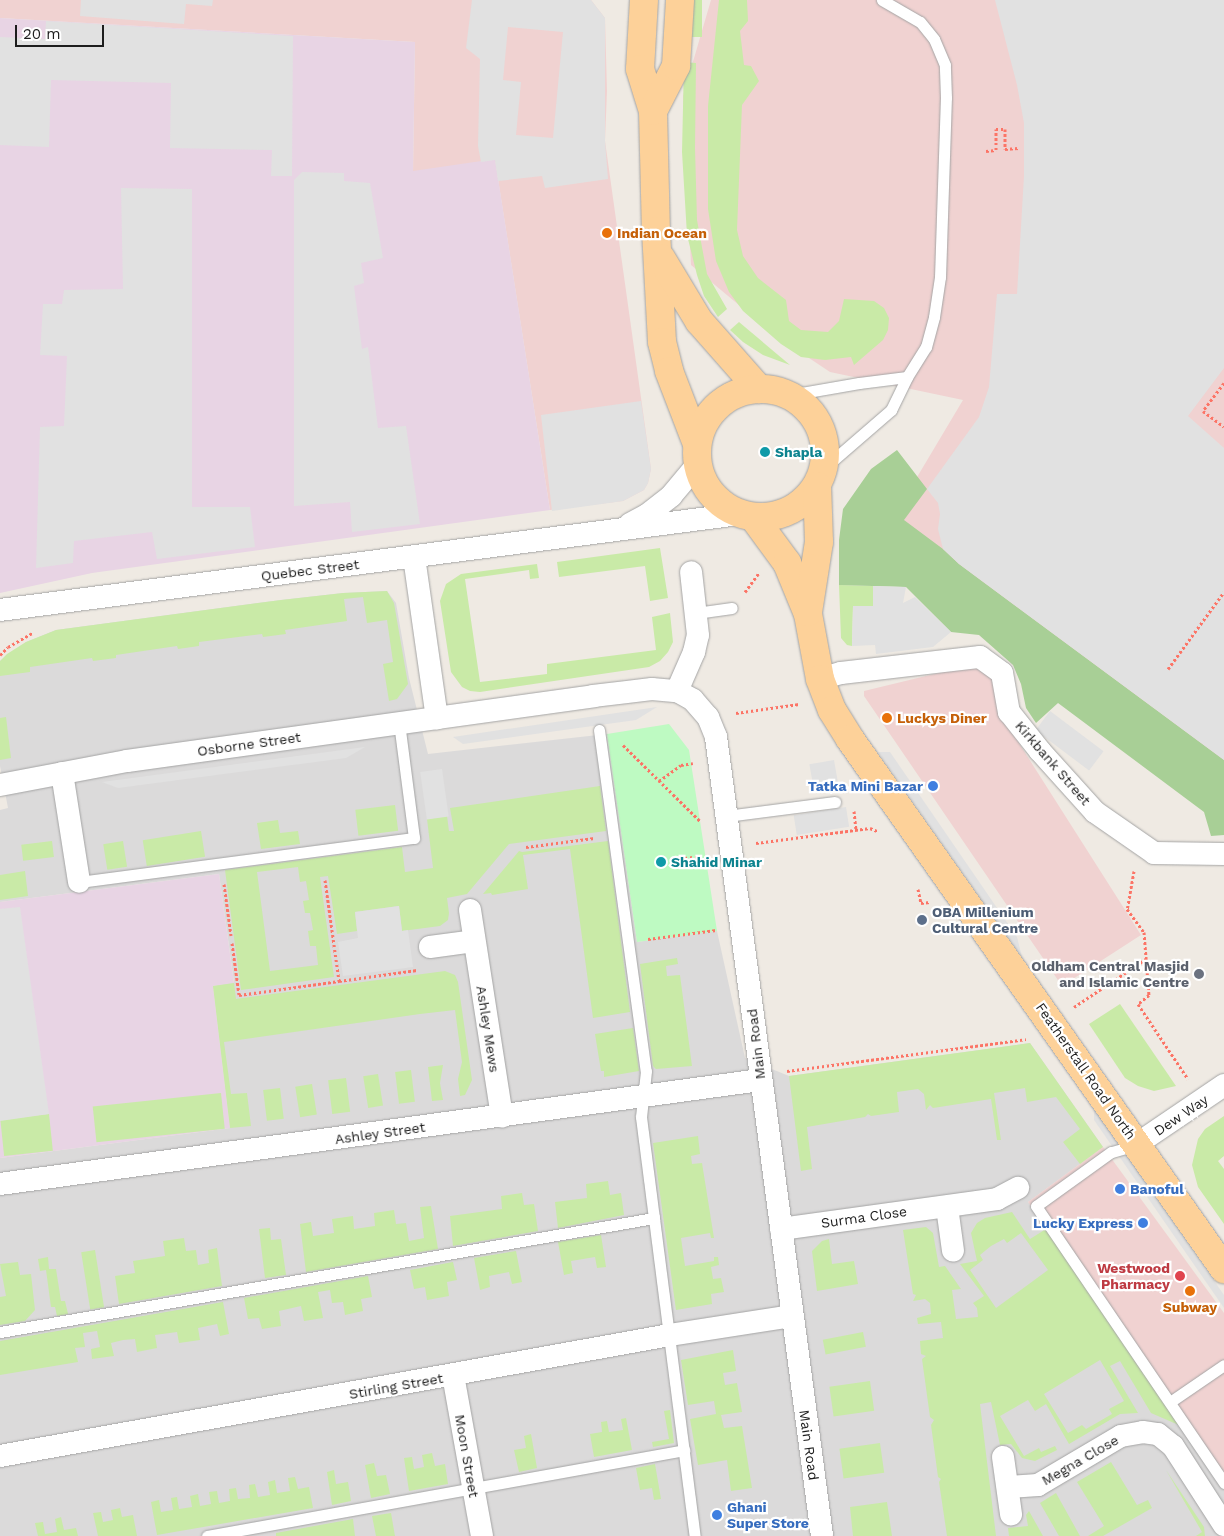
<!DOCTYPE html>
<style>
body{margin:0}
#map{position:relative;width:1224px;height:1536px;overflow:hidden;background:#efeae3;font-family:"Work Sans",sans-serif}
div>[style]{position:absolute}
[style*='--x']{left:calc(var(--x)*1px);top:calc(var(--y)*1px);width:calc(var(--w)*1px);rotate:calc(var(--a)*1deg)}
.residential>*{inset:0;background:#dbdada}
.commercial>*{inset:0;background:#f0d2d1}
.industrial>*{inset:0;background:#e8d4e4}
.grass>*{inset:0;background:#c9eaa7;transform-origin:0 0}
.forest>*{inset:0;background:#a8cf96}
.park>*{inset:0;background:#befac2}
.parking>*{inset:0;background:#e1e1e1;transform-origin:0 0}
.path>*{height:3px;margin-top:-1.5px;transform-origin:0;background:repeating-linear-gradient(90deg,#fc7466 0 2.5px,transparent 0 5px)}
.roads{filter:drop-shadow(0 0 1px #a4a4a4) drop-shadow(0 0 1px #a4a4a4)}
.service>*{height:11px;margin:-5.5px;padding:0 5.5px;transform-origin:5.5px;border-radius:5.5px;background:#fff}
.minor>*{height:22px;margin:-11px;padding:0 11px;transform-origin:11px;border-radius:11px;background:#fff}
.primary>*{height:28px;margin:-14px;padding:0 14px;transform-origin:14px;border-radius:14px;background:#fdd199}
.primary>.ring{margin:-14px;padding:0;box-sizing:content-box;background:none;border:28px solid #fdd199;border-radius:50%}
.dots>*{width:14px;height:14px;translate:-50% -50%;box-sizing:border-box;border:2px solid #fff;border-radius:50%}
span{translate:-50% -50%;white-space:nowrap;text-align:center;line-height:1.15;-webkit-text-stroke:4.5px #fff;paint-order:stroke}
.food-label{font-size:14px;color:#c56008;font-weight:700}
.left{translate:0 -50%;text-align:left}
.culture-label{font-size:14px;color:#0d838f;font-weight:700}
.street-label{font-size:14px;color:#1d1d1d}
.shop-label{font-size:14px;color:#366cbe;font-weight:700}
.right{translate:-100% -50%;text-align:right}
.service-label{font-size:14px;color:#4e5e75;font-weight:700}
.worship-label{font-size:14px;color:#5b616d;font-weight:700}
.health-label{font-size:14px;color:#be3a42;font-weight:700}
.scale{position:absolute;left:15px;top:25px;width:89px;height:22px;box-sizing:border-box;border:2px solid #1d1d1d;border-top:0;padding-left:6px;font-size:15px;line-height:18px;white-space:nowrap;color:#1d1d1d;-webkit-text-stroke:4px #fff;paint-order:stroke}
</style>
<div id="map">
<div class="residential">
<div style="clip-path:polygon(387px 591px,396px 603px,409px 678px,428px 754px,607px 734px,637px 942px,717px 931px,745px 1058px,789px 1076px,1030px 1043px,1103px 1147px,1028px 1202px,1224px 1490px,1224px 1536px,0 1536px,0 1158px,230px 1128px,213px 986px,234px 982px,219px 874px,0 902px,0 810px,8px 808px,0 766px,0 661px,26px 642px,56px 630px,281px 600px,343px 593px)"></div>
</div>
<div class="commercial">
<div style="clip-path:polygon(0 0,591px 0,605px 18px,607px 91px,605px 141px,651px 469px,648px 483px,644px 490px,623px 501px,550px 510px,495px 160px,413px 172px,415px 42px,0 18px)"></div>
<div style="clip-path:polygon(711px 0,1224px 0,1224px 807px,870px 556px,963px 400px,830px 372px,776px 336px,691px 265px,683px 96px)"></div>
<div style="clip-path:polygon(992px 660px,1001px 715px,1141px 935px,1062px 986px,864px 696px,864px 691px)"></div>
<div style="clip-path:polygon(1103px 1147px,1224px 1313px,1224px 1490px,1028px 1202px)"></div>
</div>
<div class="industrial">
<div style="clip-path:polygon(0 18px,415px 42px,413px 171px,495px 159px,550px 510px,92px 573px,0 593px)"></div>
<div style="clip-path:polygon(219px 874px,234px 983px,213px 986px,230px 1128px,0 1158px,0 902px)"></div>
</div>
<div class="grass">
<div style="left:690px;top:0;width:12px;height:37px"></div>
<div style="clip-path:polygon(719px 0,747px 0,748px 21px,740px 31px,744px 65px,751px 66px,759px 81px,742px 105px,737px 230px,743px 256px,758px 278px,786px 300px,789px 321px,801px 330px,828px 332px,839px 321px,844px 299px,874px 301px,884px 308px,889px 318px,888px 330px,883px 340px,854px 365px,851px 357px,825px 360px,801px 357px,781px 344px,743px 311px,729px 292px,716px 261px,708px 209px,708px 106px)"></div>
<div style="clip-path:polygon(684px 62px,696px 63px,695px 148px,697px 220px,707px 274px,727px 309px,718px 317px,704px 296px,697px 275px,687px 235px,682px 152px)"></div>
<div style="clip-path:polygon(739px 322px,790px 365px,763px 355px,743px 342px,730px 330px)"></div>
<div style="clip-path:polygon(660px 548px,668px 598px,650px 601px,645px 566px,559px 577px,557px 562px)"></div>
<div style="clip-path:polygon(537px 564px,539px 578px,530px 579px,529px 570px,465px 579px,480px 682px,547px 674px,547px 664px,656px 650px,652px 617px,670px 613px,673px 642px,668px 652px,660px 661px,649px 667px,480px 692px,470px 691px,462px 687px,451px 672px,440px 601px,446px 584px,461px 574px)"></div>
<div style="clip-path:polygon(839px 585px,873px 586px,873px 606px,853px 606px,852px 646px,847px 645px,841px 638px)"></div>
<div style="clip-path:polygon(387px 591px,394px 603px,408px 684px,397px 699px,389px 701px,383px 664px,393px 662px,387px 620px,367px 623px,363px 597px,344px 599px,347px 621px,285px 630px,286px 634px,263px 637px,262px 634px,199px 642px,199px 646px,178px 649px,177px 646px,116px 655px,116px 658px,93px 661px,92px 658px,30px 667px,30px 672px,0 676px,0 661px,7px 654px,26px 642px,56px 630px,281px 600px,343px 593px)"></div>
<div style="clip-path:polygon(6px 717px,11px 758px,0 760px,0 718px)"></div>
<div style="clip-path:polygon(evenodd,600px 786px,606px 831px,509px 844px,467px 894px,447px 898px,449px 913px,448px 920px,440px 926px,402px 931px,399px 906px,355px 912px,357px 931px,337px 934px,328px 876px,320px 877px,334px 977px,241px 990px,225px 870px,402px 847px,405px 872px,433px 868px,427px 819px,447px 816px,449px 831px,454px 831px,450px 808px,600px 786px,298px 867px,300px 882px,306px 881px,309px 900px,303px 901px,305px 913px,310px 913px,313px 930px,308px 931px,310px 946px,316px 946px,318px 965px,270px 971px,257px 872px,298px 867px)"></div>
<div style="left:395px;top:805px;width:26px;height:40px;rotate:83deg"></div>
<div style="clip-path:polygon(278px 820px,280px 833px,298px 831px,300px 844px,261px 849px,257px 823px)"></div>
<div style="left:201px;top:831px;width:26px;height:59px;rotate:81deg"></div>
<div style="left:52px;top:841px;width:16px;height:31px;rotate:83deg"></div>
<div style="left:123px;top:841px;width:26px;height:20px;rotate:81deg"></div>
<div style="clip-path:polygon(608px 841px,630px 1012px,593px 1018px,570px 849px,523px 855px,528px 889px,492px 895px,491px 893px,483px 894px,519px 851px,522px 852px)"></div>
<div style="clip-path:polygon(25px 871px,28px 896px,0 900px,0 875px)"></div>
<div style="clip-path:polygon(677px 958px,678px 964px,666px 966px,667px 976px,680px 975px,692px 1066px,656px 1069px,653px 1066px,640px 964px)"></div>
<div style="clip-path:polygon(445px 971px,455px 975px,458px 982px,472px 1080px,465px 1095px,460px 1096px,458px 1079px,462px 1062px,455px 1010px,420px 1014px,224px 1042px,231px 1094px,247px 1093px,251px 1126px,230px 1128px,213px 986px,234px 983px,236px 999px)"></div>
<div style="clip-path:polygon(1120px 1004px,1176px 1086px,1154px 1091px,1138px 1086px,1125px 1078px,1089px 1024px)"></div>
<div style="clip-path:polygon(633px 1028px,639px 1071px,604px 1077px,604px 1071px,601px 1071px,595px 1034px)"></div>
<div style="clip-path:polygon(1030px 1043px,1103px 1147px,1080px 1164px,1063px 1142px,1080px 1129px,1056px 1097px,1027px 1102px,1025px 1088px,994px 1093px,1001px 1140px,997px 1140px,991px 1099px,933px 1108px,930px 1105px,926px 1110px,924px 1094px,918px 1089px,897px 1092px,899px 1112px,871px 1116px,868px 1114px,865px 1117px,807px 1127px,812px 1169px,801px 1171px,789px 1076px)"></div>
<div style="clip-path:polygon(443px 1065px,440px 1083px,443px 1100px,432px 1101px,428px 1067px)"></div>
<div style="left:411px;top:1070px;width:32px;height:16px;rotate:83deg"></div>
<div style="left:378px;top:1074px;width:32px;height:15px;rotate:81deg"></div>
<div style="left:346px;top:1078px;width:34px;height:18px;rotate:83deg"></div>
<div style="left:312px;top:1084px;width:31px;height:17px;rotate:81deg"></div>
<div style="left:280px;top:1088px;width:31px;height:17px;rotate:83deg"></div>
<div style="left:221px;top:1093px;width:36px;height:129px;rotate:84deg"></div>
<div style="left:49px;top:1114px;width:37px;height:49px;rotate:84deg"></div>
<div style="clip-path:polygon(1224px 1116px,1224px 1156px,1218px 1161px,1224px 1169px,1224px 1224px,1198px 1187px,1192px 1165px,1198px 1139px,1205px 1129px)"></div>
<div style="clip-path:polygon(698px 1136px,700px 1154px,691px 1156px,692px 1164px,702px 1163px,714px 1238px,711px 1238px,710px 1233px,681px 1238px,685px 1266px,714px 1261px,714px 1257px,718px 1257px,719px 1265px,711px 1267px,713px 1279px,721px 1278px,724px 1292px,711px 1294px,712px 1304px,676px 1310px,653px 1143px)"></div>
<div style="clip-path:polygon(608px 1181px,610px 1195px,621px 1193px,624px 1215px,558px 1228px,555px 1202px,587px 1198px,586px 1184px)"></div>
<div style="clip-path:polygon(522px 1193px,524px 1205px,534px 1204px,538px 1231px,453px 1246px,450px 1216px,502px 1209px,501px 1196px)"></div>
<div style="clip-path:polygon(431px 1206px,438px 1249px,306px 1272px,300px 1224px,311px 1222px,313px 1236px,334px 1233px,332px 1219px,353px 1216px,354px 1229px,375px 1226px,374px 1213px,394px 1210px,396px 1224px,406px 1223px,409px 1241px,424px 1238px,420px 1207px)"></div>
<div style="clip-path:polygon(evenodd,1012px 1212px,1030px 1239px,1046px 1229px,1181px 1426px,1151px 1413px,1120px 1361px,1110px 1366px,1138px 1413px,1120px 1414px,1069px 1444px,1046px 1404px,1035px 1411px,1028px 1400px,1000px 1416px,1024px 1456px,1039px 1448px,1041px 1452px,1055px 1446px,1057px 1450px,1035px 1461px,1022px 1458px,1011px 1444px,1000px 1445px,991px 1402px,980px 1404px,996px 1536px,947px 1536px,939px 1482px,941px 1479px,938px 1477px,931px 1425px,934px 1420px,930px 1417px,922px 1359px,926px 1356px,921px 1354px,920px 1341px,943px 1338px,941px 1322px,918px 1324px,917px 1318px,931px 1314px,930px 1303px,925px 1299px,913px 1301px,916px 1295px,913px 1294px,903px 1230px,926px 1227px,933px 1233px,939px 1267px,945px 1266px,961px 1289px,952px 1290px,956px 1319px,978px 1317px,977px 1308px,973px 1303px,984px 1296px,960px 1264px,977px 1261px,971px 1233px,977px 1223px,985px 1218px,1012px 1212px,1021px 1233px,1048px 1270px,996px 1308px,970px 1270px,983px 1260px,980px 1255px,991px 1246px,1004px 1239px,1007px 1243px,1021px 1233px,1012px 1212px,1100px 1360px,1124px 1401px,1109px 1409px,1112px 1414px,1100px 1421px,1086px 1429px,1082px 1425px,1068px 1433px,1044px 1394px,1100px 1360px)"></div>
<div style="clip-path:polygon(270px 1228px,271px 1240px,281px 1239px,286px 1275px,265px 1278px,259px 1229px)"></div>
<div style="clip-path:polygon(601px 1235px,606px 1267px,597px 1268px,595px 1257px,571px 1261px,573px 1273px,564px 1275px,558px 1242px)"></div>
<div style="clip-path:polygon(184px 1238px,186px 1251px,196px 1250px,198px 1265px,209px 1263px,208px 1250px,217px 1248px,222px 1286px,119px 1304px,115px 1276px,135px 1273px,133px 1261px,165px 1256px,163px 1241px)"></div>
<div style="clip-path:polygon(829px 1239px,832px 1264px,854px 1261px,858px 1284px,817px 1291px,812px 1251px,822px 1241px)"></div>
<div style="left:95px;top:1250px;width:58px;height:14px;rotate:81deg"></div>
<div style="clip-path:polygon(516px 1251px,522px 1282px,512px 1284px,509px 1272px,489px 1276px,490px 1287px,480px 1290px,474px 1258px)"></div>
<div style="clip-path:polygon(48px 1257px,49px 1269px,56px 1269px,61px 1301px,65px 1301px,68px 1314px,57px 1316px,55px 1307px,51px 1307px,46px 1270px,40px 1271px,38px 1259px)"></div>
<div style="clip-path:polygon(18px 1262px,20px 1275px,31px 1274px,35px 1310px,25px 1321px,0 1325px,0 1297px,6px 1296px,0 1264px)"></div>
<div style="clip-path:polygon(453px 1262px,457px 1280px,447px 1282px,449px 1296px,427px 1300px,425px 1287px,414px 1289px,410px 1270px)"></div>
<div style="clip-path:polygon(368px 1276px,372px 1297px,361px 1299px,363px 1311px,345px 1315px,343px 1302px,332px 1303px,330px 1290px,318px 1292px,323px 1318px,304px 1321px,301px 1306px,279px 1311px,281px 1326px,262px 1329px,259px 1318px,248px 1319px,244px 1298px)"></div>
<div style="clip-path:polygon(223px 1302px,229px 1334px,220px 1336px,217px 1324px,198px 1328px,200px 1340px,179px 1343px,177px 1332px,155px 1335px,157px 1348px,137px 1352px,135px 1339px,123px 1340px,111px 1343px,114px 1356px,92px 1359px,91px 1349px,100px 1347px,97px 1331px,83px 1333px,85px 1347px,75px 1348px,78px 1362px,0 1375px,0 1341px)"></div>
<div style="left:863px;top:1332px;width:15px;height:41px;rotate:79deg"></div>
<div style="clip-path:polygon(733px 1350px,736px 1371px,723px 1373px,725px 1385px,737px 1383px,742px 1412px,721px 1415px,724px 1428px,742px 1426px,752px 1488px,731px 1491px,727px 1460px,698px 1465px,690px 1419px,716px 1414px,714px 1401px,688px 1405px,681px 1360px)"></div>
<div style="left:870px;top:1381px;width:30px;height:41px;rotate:82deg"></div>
<div style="clip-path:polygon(670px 1410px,674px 1443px,653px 1447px,652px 1442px,669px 1439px,664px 1411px)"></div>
<div style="clip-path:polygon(626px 1418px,632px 1450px,594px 1457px,590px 1434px,602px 1432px,601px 1422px,607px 1421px,609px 1432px,623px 1430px,621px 1419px)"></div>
<div style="clip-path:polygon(531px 1434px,537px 1468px,519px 1472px,514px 1450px,526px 1448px,524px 1436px)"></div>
<div style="left:880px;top:1443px;width:30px;height:41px;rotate:82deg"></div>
<div style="clip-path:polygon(432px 1453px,435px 1466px,445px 1464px,448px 1484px,409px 1491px,404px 1458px,412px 1457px,414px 1469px,424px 1467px,422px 1455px)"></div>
<div style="clip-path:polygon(1111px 1462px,1137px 1505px,1148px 1500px,1152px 1508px,1103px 1536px,1088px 1536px,1104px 1526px,1077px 1482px)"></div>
<div style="clip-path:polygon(374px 1463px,377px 1476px,386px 1475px,390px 1494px,371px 1498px,365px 1465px)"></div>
<div style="clip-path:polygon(655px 1464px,661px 1499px,654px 1500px,652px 1488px,640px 1490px,636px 1468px)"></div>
<div style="clip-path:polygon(334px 1470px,336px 1484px,348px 1482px,351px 1501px,332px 1505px,327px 1472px)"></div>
<div style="clip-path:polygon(1166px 1470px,1204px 1527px,1205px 1536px,1196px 1536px,1202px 1532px)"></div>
<div style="clip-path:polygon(295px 1477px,298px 1489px,309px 1487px,313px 1508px,157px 1535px,151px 1502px,159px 1500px,161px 1512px,173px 1510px,171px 1498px,177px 1497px,179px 1509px,192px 1507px,190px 1496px,198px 1494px,200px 1506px,211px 1504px,209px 1492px,217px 1491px,219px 1503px,230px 1501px,229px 1489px,236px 1488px,238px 1499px,250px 1498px,249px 1485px,255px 1484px,258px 1497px,270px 1495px,268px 1482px,275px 1480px,277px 1493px,290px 1491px,288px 1478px)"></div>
<div style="clip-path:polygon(1056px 1493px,1080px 1536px,1059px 1536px,1040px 1503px)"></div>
<div style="clip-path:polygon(887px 1502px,892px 1536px,853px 1536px,850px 1507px)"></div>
<div style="clip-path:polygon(120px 1508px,122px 1517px,133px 1515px,137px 1536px,98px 1536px,93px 1513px,101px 1512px,103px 1522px,113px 1520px,111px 1510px)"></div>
<div style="clip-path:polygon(1029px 1511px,1043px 1536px,1009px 1536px,1008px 1528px,1028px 1526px,1026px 1515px)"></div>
<div style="clip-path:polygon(391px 1513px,395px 1536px,376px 1536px,372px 1516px)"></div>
<div style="clip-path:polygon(61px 1517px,64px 1530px,76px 1528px,78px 1536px,38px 1536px,35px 1523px,43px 1522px,45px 1534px,57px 1532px,55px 1519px)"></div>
<div style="clip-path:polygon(353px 1519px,355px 1536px,276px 1536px,276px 1533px)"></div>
</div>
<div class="forest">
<div style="clip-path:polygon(897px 450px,927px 489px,904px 520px,943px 549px,959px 564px,1224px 760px,1224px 835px,1211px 836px,1204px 812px,1058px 703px,1036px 723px,1026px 708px,1021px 684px,1013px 665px,979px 635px,951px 632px,906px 587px,839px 585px,839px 540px,843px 509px,871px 469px)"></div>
</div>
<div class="park">
<div style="clip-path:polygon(669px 724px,689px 750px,717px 931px,637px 942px,607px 734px)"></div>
</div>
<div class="parking">
<div style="clip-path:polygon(81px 0,213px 0,212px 6px,186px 4px,184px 24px,80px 16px)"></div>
<div style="clip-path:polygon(evenodd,472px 0,591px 0,605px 18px,605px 141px,608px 179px,545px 188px,542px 176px,498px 181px,495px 160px,481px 162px,478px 146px,480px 59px,466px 48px,472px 0,508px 27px,563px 32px,553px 138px,516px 135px,521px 82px,503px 80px,508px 27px)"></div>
<div style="clip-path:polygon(995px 0,1224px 0,1224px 368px,1188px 416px,1224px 448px,1224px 760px,959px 564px,943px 549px,938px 529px,940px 514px,938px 503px,927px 489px,979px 417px,989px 387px,997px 294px,1017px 294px,1024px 176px,1024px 123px,1017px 85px)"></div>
<div style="clip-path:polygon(46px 21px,293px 36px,292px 176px,271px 176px,272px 150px,170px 148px,171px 83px,51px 80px,49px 147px,0 145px,0 37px,45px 39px)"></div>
<div style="clip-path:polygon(302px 172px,344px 173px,344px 181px,370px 183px,383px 258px,361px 263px,364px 283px,354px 286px,362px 349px,368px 347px,378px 428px,406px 426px,420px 524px,352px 532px,350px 502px,294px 506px,294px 180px)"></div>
<div style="clip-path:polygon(121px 188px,192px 189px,192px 507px,250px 507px,255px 547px,157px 559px,152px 532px,74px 541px,73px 563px,36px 568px,40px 427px,64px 426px,67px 356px,40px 355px,43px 304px,62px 304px,64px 290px,123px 289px)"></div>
<div style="clip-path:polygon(641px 401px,651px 469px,648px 483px,644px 490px,623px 501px,552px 511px,541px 415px)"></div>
<div style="clip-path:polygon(873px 586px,906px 587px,903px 603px,915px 597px,951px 632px,933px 647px,876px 654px,875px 645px,852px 646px,853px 606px,873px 606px)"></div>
<div style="clip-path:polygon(657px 707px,636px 720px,463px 744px,453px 737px)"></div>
<div style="left:1050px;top:711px;width:67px;height:24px;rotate:37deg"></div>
<div style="clip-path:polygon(365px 747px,346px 758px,118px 788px,102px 782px)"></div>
<div style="clip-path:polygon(878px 752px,890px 752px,1017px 937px,1022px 957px)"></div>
<div style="left:834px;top:760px;width:22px;height:25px;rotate:80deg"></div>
<div style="left:442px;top:769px;width:48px;height:22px;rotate:82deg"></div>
<div style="left:846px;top:807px;width:20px;height:53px;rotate:81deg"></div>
<div style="clip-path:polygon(399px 906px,402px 931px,408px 930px,413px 967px,343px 976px,338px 942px,358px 938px,355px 912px)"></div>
<div style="clip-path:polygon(20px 907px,49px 1114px,0 1121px,0 909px)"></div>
<div style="clip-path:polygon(1094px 1108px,1224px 1295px,1224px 1308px,1094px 1120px)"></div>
</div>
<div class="path">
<div style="--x:986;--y:151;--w:10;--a:-6"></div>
<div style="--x:996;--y:150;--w:21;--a:-90"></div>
<div style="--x:996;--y:129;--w:9;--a:0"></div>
<div style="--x:1005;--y:129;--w:20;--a:90"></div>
<div style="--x:1005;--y:149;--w:14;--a:-4"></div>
<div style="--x:1224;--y:383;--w:35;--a:127"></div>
<div style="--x:1203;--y:411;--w:26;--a:37"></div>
<div style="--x:745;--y:592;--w:24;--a:-54"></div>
<div style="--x:0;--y:655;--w:11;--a:-45"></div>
<div style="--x:8;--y:647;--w:28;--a:-30"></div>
<div style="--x:1168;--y:669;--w:95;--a:-54"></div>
<div style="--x:736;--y:713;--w:64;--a:-8.1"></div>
<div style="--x:623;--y:745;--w:108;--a:44.6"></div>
<div style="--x:659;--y:781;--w:27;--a:-36"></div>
<div style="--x:681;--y:765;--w:12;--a:-9"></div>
<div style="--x:854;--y:811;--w:19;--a:84"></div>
<div style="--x:756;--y:843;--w:115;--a:-7.5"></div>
<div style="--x:870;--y:828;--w:8;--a:23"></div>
<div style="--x:526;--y:847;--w:69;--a:-7.5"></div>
<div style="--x:675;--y:859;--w:30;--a:-6"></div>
<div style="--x:1134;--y:871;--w:39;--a:100"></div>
<div style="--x:1127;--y:909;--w:29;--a:54"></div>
<div style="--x:1144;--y:932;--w:63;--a:85.5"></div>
<div style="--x:1149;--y:995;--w:14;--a:141"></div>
<div style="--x:1138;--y:1004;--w:90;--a:56.3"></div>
<div style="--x:325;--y:880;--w:102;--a:82.1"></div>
<div style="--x:339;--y:981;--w:79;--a:-8"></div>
<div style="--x:224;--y:884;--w:52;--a:82.3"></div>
<div style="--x:918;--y:889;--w:14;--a:78"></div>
<div style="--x:921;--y:903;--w:9;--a:-6"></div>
<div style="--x:648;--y:939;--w:69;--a:-7.5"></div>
<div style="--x:232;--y:943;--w:52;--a:82.3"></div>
<div style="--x:239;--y:995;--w:101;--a:-8"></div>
<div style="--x:1074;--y:1007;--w:87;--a:-33.7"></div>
<div style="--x:787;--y:1071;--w:241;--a:-7.6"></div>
</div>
<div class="roads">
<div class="service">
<div style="--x:790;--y:395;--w:70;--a:-9.9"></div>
<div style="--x:859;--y:383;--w:48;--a:-7.1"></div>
<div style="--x:824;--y:468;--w:89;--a:-40.9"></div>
<div style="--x:891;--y:410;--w:37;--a:-64"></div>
<div style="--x:907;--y:377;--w:36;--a:-58"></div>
<div style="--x:926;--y:347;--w:31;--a:-75"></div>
<div style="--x:934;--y:317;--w:40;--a:-81.5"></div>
<div style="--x:940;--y:277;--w:179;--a:-88.1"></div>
<div style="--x:946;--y:98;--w:33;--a:-92"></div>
<div style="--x:945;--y:65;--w:28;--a:-113"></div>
<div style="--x:934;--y:39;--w:22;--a:-129"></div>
<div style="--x:920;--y:22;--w:44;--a:-149.9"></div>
<div style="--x:696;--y:613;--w:36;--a:-8"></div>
<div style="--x:599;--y:730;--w:344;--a:82.2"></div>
<div style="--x:646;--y:1071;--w:46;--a:96.2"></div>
<div style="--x:641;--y:1117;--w:422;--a:82.7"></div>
<div style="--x:726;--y:816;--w:110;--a:-7.3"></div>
<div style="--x:79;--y:882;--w:338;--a:-7.5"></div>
<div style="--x:414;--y:838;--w:116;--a:-97.4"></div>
<div style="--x:1136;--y:1145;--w:26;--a:164"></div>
<div style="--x:1111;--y:1152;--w:92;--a:144.2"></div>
<div style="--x:1036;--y:1206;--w:335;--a:55.8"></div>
<div style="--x:0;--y:1332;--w:664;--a:-9.89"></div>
<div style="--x:1170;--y:1402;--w:65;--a:-34.4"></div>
<div style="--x:207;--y:1536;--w:485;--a:-10.2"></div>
</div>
<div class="minor">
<div style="--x:630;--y:524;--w:19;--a:-28"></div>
<div style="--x:647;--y:515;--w:31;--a:-38"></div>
<div style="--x:671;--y:496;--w:40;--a:-50"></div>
<div style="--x:414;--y:557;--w:163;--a:81.9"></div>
<div style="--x:0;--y:610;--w:745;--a:-7.4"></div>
<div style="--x:820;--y:679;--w:22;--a:-16"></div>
<div style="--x:841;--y:673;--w:140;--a:-6.6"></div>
<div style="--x:980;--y:657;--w:27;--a:36"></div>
<div style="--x:1002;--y:673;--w:40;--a:80"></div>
<div style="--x:1009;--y:712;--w:50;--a:51.5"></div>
<div style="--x:1040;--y:751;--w:82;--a:48"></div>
<div style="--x:1095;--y:812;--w:72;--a:34.8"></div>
<div style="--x:1154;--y:853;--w:70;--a:0.8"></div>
<div style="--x:677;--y:691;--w:43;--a:-66.4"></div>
<div style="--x:694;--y:652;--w:17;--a:-77"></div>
<div style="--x:698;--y:635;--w:63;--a:-96.3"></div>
<div style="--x:62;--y:773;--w:110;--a:81.1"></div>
<div style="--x:0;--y:785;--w:129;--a:-10.7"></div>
<div style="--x:127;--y:761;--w:471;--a:-7.9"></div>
<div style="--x:593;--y:696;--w:59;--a:-6.8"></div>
<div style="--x:652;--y:689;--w:25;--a:5"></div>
<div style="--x:677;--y:691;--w:18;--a:29"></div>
<div style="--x:693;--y:700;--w:23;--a:49"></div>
<div style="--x:708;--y:717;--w:22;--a:68"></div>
<div style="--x:716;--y:737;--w:806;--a:82.44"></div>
<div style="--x:470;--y:910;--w:209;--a:81.2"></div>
<div style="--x:430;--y:947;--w:44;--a:-7.8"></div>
<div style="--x:1137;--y:1144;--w:105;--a:-34.1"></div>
<div style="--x:0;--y:1184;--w:767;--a:-7.79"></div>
<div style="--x:947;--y:1207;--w:44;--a:82.2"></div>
<div style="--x:781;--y:1229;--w:218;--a:-7.9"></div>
<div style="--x:997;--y:1199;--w:24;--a:-28"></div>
<div style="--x:453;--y:1375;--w:164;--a:79.8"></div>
<div style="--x:0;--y:1456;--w:681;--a:-10.24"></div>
<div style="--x:670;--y:1335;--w:123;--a:-8.9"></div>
<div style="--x:1003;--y:1457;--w:58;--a:82"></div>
<div style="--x:1009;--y:1487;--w:29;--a:-4"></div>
<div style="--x:1038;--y:1485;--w:96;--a:-30.6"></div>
<div style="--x:1121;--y:1436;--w:22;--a:-10"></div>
<div style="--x:1143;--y:1432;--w:15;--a:8"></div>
<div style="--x:1158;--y:1434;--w:19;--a:39"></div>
<div style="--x:1173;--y:1446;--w:94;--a:57.2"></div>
</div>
<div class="primary">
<div style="--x:644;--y:0;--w:69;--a:93.3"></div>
<div style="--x:640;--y:69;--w:44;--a:72.8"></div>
<div style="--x:653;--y:111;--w:120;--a:88.6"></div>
<div style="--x:656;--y:231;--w:111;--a:86.9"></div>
<div style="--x:662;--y:342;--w:30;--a:76"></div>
<div style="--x:669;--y:371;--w:78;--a:69"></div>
<div style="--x:653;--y:111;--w:51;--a:-62.9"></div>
<div style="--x:676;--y:66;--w:66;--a:-86.5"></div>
<div style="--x:661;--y:258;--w:74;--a:58.9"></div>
<div style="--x:699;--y:321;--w:91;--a:48.6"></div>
<div class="ring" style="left:697px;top:389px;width:100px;height:100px"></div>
<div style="--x:754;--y:518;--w:56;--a:53.7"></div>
<div style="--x:787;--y:563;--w:55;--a:67.6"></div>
<div style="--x:808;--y:614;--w:66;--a:79.5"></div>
<div style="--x:820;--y:679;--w:33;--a:69"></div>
<div style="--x:832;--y:710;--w:34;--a:58"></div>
<div style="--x:850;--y:739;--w:649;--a:54.79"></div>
<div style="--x:808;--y:612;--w:71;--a:-81.1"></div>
<div style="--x:819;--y:542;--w:56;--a:-92"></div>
</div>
</div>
<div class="dots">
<div style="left:607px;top:233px;background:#e8710a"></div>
<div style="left:765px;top:452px;background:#0f9aa8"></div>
<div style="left:887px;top:718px;background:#e8710a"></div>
<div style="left:933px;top:786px;background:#3f7fe0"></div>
<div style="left:661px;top:862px;background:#0f9aa8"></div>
<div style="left:922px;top:920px;background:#5c6f8a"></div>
<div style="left:1199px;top:974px;background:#6b7280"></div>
<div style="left:1120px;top:1189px;background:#3f7fe0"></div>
<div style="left:1143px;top:1223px;background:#3f7fe0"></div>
<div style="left:1180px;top:1276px;background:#e0444e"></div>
<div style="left:1190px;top:1291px;background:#e8710a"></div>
<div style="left:717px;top:1515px;background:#3f7fe0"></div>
</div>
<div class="food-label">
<span class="left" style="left:617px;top:233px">Indian Ocean</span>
<span class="left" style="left:897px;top:718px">Luckys Diner</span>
<span style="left:1190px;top:1307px">Subway</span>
</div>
<div class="culture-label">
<span class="left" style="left:775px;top:452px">Shapla</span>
<span class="left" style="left:671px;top:862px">Shahid Minar</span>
</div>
<div class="street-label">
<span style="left:310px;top:570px;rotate:-7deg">Quebec Street</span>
<span style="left:249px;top:744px;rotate:-8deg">Osborne Street</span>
<span style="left:1053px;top:763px;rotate:49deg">Kirkbank Street</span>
<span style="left:488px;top:1029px;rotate:81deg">Ashley Mews</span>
<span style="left:756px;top:1044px;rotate:-97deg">Main Road</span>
<span style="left:1086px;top:1071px;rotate:55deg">Featherstall Road North</span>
<span style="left:1181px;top:1115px;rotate:-34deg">Dew Way</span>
<span style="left:380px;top:1133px;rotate:-8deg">Ashley Street</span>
<span style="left:864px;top:1217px;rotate:-8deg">Surma Close</span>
<span style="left:396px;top:1386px;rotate:-10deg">Stirling Street</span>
<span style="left:809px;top:1445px;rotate:82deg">Main Road</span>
<span style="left:467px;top:1456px;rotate:80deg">Moon Street</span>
<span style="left:1080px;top:1460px;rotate:-30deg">Megna Close</span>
</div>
<div class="shop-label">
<span class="right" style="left:923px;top:786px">Tatka Mini Bazar</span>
<span class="left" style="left:1130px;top:1189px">Banoful</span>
<span class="right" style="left:1133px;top:1223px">Lucky Express</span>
<span class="left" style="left:727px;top:1515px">Ghani<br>Super Store</span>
</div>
<div class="service-label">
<span class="left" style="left:932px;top:920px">OBA Millenium<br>Cultural Centre</span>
</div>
<div class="worship-label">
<span class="right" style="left:1189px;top:974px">Oldham Central Masjid<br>and Islamic Centre</span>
</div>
<div class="health-label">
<span class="right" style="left:1170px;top:1276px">Westwood<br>Pharmacy</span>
</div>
<div class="scale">20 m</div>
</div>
